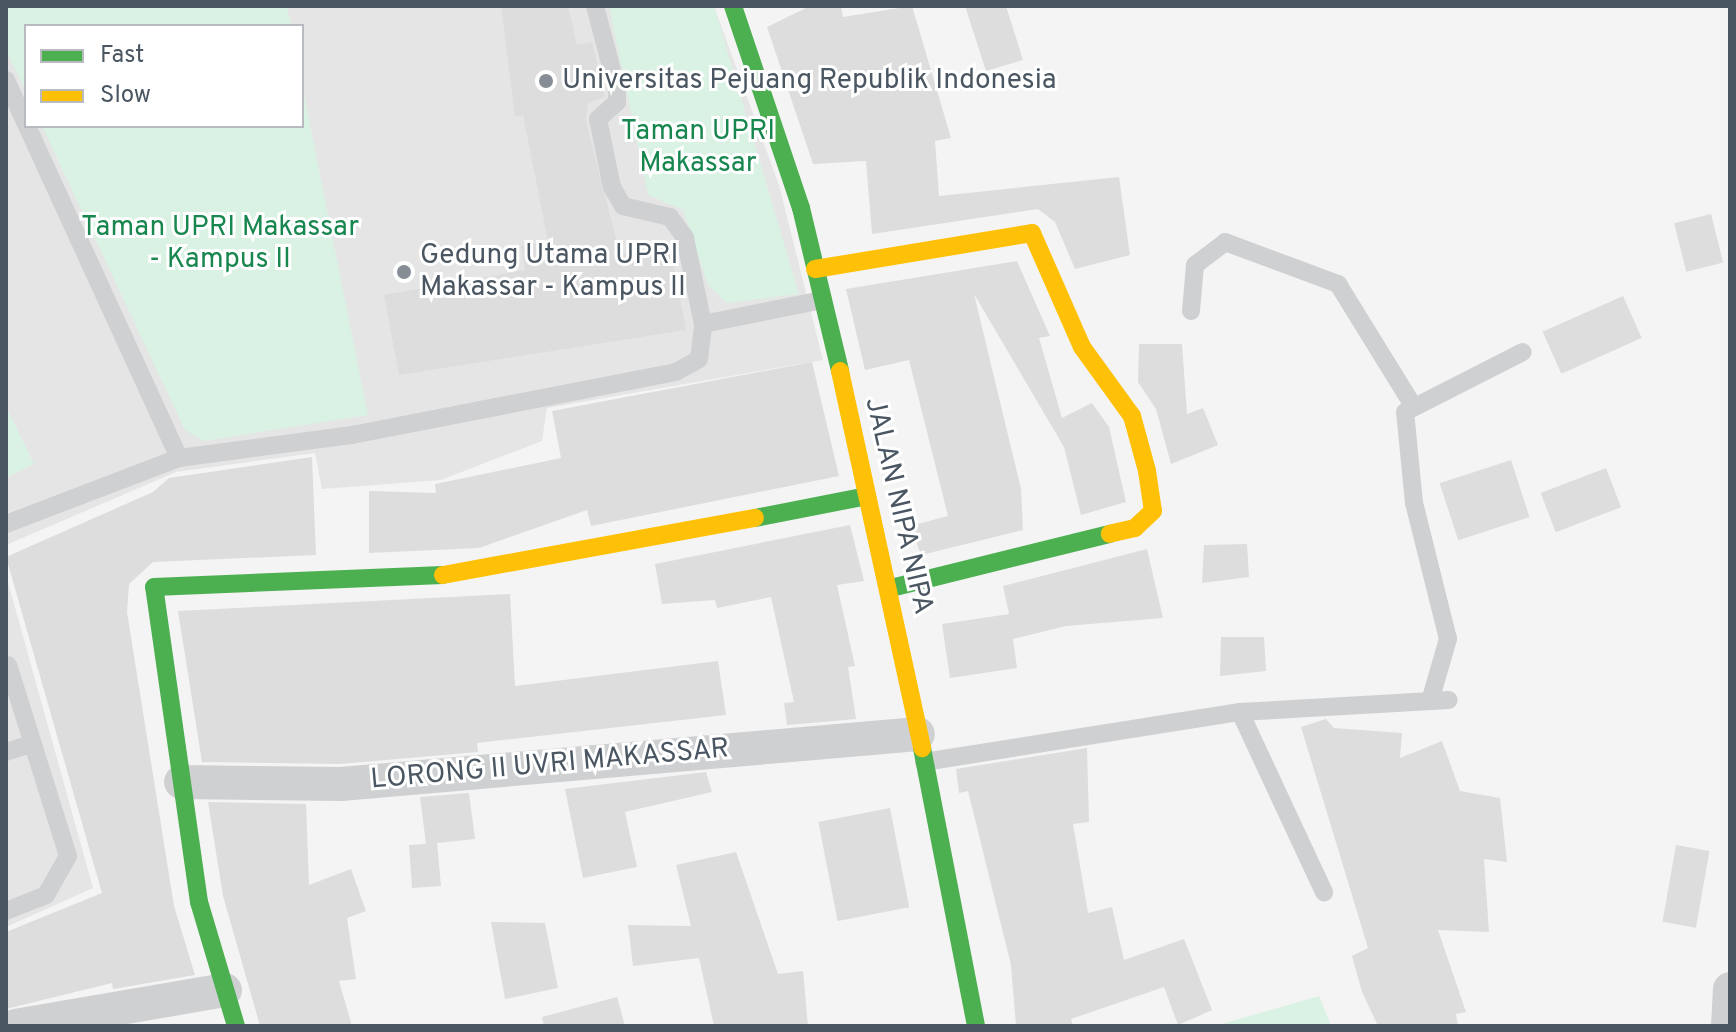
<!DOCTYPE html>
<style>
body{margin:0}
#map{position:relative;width:1736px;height:1032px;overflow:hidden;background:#f4f4f4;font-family:Overpass,sans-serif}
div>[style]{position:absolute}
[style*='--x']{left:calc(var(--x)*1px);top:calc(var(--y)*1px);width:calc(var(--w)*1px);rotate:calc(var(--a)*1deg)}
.education>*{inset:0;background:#e6e5e6}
.green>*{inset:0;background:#d9f2e3}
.building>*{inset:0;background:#ddddde;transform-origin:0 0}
.lane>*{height:18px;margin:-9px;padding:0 9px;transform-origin:9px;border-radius:9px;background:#ced0d2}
.street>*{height:34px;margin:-17px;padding:0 17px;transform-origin:17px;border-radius:17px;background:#ced0d2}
.fast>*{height:18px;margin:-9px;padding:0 9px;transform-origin:9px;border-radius:9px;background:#4caf50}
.slow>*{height:18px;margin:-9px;padding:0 9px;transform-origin:9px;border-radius:9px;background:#ffc107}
.dots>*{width:22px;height:22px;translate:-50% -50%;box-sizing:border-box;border:4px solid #fff;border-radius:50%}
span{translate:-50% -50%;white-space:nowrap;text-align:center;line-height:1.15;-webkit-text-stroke:6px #fff;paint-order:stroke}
.poi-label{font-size:28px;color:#4a5661}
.left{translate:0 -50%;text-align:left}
.park-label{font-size:28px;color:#17864f}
.street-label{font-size:28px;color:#4a5661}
.frame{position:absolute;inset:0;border:8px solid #4a5661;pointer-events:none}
.legend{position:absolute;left:24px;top:24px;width:280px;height:104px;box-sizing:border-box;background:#fff;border:2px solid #b7bbc0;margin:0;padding:10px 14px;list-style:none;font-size:24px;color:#4a5661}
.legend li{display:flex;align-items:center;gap:16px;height:40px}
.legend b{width:40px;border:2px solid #b7bbc0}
</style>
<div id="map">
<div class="education">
<div style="clip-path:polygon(evenodd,6px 6px,714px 6px,779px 185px,823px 360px,547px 408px,542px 441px,441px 480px,322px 489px,315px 453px,176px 472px,6px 545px,6px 6px,26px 26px,302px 26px,302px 126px,26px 126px,26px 26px)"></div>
<div style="clip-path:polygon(6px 575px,93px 888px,6px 927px)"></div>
</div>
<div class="green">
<div style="clip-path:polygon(6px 6px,287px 6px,291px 26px,26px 26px,26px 92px,6px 50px)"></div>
<div style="clip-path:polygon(609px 6px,714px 6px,799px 294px,727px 303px,708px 285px,683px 210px,648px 195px)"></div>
<div style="clip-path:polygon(302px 84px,368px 415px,204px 441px,185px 430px,42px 126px,302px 126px)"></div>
<div style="clip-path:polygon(6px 406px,34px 464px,6px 478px)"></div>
<div style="clip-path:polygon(1319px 996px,1331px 1026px,1215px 1026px)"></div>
</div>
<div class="building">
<div style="clip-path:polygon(501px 6px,568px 6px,577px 45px,592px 42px,605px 97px,588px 103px,586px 121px,620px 254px,670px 244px,686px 330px,399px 375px,384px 295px,525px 270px,521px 246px,548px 241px,523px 115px,515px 117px)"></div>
<div style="clip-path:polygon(810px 6px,841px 6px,843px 17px,912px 6px,951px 138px,935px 141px,939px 196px,1119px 177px,1130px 255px,1075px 269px,1055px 222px,1038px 209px,872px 234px,866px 161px,813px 164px,767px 27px)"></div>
<div style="clip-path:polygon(965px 6px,1006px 6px,1023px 60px,986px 71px)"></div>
<div style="left:1711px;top:214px;width:50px;height:38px;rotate:76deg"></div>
<div style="clip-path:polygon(1017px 261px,1050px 336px,1039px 338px,1062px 418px,1092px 403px,1109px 427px,1126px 502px,1081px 515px,1064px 447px,974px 294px,1021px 489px,1023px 530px,921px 555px,910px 526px,948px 516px,909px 360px,865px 370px,846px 289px)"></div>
<div style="left:1623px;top:296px;width:46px;height:88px;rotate:66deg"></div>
<div style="clip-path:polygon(1139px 344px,1182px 344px,1187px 414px,1203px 408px,1218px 445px,1171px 464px,1156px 409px,1138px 382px)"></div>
<div style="clip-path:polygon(812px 362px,839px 476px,591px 526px,587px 510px,479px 548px,369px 553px,369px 491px,436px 493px,435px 484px,561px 458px,552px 411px)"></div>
<div style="clip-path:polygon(312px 457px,316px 555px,153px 562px,129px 584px,127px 612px,174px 906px,195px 975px,113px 989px,112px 983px,6px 1009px,6px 932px,102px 893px,6px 557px,153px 492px,169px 478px)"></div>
<div style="left:1511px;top:460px;width:60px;height:75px;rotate:72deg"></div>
<div style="left:1606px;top:468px;width:42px;height:70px;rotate:69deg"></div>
<div style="clip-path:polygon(850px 525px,864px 581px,837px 585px,855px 666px,848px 667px,856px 719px,787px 725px,784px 703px,794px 702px,771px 597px,717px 608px,715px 600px,662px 604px,655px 564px)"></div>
<div style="clip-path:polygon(1247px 544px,1249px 577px,1202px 583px,1204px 545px)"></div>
<div style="clip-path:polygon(1147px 549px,1163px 618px,1066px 626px,1013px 639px,1017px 668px,950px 678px,942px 624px,1009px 614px,1003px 586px)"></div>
<div style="clip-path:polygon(510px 594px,515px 686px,718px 661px,726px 715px,477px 743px,478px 752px,340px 764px,202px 762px,178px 611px)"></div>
<div style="clip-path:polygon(1221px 637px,1264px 637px,1266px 671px,1220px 676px)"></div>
<div style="clip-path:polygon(1326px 719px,1334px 728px,1402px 733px,1400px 758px,1442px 741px,1460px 791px,1500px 798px,1507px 862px,1484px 859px,1489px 932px,1438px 930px,1466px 1012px,1456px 1014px,1458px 1026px,1378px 1026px,1362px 992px,1352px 956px,1368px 948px,1301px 727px)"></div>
<div style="clip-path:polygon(1087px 748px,1089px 822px,1073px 824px,1088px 913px,1112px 907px,1124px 960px,1184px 939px,1212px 1010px,1178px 1025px,1164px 987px,1071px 1019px,1073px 1026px,1016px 1026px,1011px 965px,968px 791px,959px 793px,956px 769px)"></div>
<div style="clip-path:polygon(706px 772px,712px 792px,625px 812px,637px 867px,583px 878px,565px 789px)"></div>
<div style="clip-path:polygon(469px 793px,475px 839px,437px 843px,441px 886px,412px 888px,409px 845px,426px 844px,420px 797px)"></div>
<div style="clip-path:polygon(208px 802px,306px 804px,309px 885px,351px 869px,366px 911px,347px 918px,356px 979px,339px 981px,352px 1026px,260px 1026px,223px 896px)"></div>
<div style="left:890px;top:808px;width:101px;height:73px;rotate:79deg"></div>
<div style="left:1676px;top:845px;width:34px;height:78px;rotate:10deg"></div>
<div style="clip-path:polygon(736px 852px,778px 974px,803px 971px,808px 1026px,714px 1026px,699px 958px,633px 966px,628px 925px,691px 926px,676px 865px)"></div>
<div style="clip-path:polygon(491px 922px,545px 923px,558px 988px,505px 999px)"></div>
<div style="clip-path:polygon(617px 997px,625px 1026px,544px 1026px,542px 1017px)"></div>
</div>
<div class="lane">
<div style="--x:595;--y:6;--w:86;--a:75.2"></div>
<div style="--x:617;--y:89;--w:13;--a:90"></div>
<div style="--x:617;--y:102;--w:25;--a:138"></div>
<div style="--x:598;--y:119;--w:69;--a:78.4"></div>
<div style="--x:612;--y:187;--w:22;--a:60"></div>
<div style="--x:623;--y:206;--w:48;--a:13.2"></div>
<div style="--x:670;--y:217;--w:26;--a:54"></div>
<div style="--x:685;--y:238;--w:88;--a:78.2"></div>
<div style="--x:6;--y:80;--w:48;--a:65.6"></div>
<div style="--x:27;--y:126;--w:365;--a:65.4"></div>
<div style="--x:1191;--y:311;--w:46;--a:-85"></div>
<div style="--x:1195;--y:265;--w:38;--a:-37"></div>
<div style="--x:1225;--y:242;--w:121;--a:20.4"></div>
<div style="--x:1338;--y:284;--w:141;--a:58.3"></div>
<div style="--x:6;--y:524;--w:185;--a:-20.9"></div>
<div style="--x:179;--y:458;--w:175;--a:-7.6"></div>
<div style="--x:352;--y:435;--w:330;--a:-11"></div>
<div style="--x:676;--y:372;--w:26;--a:-29"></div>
<div style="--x:699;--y:359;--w:35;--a:-83"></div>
<div style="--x:703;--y:324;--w:121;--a:-11.4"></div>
<div style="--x:1430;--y:701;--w:65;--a:-73.8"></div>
<div style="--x:1448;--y:639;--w:140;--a:-104"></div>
<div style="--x:1414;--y:503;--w:91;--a:-95.6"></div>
<div style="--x:1405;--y:412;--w:132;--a:-27"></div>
<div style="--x:1240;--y:712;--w:209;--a:-3.3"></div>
<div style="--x:6;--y:752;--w:25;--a:-18"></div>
<div style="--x:924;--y:762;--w:320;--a:-9"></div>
<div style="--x:1240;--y:712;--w:199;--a:65"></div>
<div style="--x:6;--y:911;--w:43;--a:-21.8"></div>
<div style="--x:46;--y:895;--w:45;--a:-60.6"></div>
<div style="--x:68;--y:856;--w:200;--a:-107.4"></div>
</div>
<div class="street">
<div style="--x:181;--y:782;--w:160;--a:0.7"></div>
<div style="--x:341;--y:784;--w:579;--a:-4.95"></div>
<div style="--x:15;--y:1026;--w:213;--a:-9.7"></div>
<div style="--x:1728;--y:1026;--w:37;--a:-87"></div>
</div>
<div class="fast">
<div style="--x:733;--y:6;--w:213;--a:71.4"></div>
<div style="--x:801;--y:208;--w:168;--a:76.5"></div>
<div style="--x:755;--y:518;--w:114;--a:-11.1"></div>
<div style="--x:891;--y:588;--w:226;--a:-13.9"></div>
<div style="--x:922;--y:748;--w:283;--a:79"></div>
<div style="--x:236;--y:1026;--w:129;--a:-106.6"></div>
<div style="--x:199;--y:902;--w:318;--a:-98.1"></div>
<div style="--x:154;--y:587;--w:289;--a:-2.4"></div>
</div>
<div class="slow">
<div style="--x:815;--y:269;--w:220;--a:-9.4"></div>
<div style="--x:1032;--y:233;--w:124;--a:66.3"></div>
<div style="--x:1082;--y:347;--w:85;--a:54.1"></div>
<div style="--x:1132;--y:416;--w:57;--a:74.7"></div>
<div style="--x:1147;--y:471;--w:40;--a:81.5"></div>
<div style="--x:1153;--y:511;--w:25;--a:137"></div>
<div style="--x:1135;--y:528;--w:26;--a:167"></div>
<div style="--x:840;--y:371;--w:386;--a:77.7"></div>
<div style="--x:443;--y:575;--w:317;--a:-10.4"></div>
</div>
<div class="dots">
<div style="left:546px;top:81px;background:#868d94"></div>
<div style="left:404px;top:272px;background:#868d94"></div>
</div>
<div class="poi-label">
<span class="left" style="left:562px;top:81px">Universitas Pejuang Republik Indonesia</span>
<span class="left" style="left:420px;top:272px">Gedung Utama UPRI<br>Makassar - Kampus II</span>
</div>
<div class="park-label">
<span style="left:698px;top:148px">Taman UPRI<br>Makassar</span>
<span style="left:220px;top:244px">Taman UPRI Makassar<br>- Kampus II</span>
</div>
<div class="street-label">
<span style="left:898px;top:506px;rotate:77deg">JALAN NIPA NIPA</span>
<span style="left:550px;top:765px;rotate:-5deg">LORONG II UVRI MAKASSAR</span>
</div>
<div class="frame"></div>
<ul class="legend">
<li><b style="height:10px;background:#4caf50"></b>Fast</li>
<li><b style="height:10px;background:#ffc107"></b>Slow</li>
</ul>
</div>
